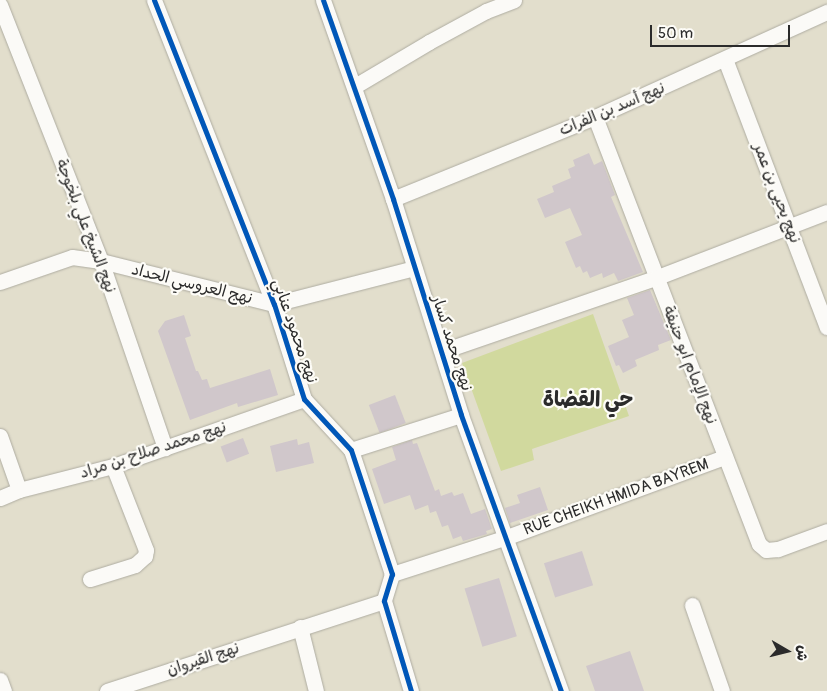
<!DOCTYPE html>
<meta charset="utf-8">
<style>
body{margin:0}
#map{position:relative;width:827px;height:691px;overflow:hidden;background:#e2decc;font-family:Pangolin,"Playpen Sans Arabic",sans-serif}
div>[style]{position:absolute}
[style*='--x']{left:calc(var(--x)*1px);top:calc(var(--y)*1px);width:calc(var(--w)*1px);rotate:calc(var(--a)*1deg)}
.green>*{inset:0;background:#d1d99e}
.building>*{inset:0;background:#d0c7cb;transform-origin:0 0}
.roads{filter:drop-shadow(0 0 1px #aeaca1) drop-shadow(0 0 1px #aeaca1)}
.street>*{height:15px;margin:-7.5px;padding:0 7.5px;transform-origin:7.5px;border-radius:7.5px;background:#fbfaf7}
.cycleway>*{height:5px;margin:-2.5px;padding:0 2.5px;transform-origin:2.5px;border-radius:2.5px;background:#0057b8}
span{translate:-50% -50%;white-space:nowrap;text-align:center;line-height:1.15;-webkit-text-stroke:4.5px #fdfcf7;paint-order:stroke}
.street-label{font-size:16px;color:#2b2b2b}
.district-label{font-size:21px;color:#2b2b2b;font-weight:700}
.north{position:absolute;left:762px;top:626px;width:50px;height:50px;-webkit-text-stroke:4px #fdfcf7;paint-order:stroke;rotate:98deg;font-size:14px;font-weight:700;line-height:20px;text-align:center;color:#2b2b2b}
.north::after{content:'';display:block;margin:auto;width:18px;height:22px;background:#2b2b2b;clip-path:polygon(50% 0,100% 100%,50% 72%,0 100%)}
.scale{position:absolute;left:650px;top:25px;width:140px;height:22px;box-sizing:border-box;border:2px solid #2b2b2b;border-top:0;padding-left:6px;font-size:15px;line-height:18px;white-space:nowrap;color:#2b2b2b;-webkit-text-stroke:4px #fdfcf7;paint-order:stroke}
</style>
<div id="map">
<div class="green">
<div style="clip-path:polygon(593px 314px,629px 416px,532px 449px,534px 460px,501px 471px,462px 363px)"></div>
</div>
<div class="building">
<div style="clip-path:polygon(589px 153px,594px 165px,602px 161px,615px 195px,611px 197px,643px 272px,618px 281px,614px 273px,603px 278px,602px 273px,590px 278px,587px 271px,583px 273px,580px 266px,576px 268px,565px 242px,582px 235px,570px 208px,545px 218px,537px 199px,554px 192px,552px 186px,571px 178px,568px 169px,575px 166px,573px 160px)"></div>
<div style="clip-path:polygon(650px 290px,671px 340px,658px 345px,659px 350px,635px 360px,637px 366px,623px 373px,619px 365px,616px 366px,608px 346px,629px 337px,622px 320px,634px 315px,627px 298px)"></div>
<div style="clip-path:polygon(184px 315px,191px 336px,185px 338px,196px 371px,198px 371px,202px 380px,207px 379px,210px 388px,270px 369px,278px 395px,238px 407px,237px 403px,190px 420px,158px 331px,165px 321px)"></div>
<div style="left:395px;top:395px;width:30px;height:28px;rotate:69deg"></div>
<div style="left:243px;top:438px;width:17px;height:24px;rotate:69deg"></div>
<div style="clip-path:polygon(297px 439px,298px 445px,309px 442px,314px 463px,276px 472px,270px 446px)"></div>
<div style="clip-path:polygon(412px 440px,413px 444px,417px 443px,435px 491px,439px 489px,441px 496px,452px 492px,454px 496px,463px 493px,471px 514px,485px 509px,492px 529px,486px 531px,487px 534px,463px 541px,461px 536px,453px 539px,448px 525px,442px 527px,436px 511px,430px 513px,428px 505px,415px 510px,410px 495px,384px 504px,372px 469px,396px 460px,392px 447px)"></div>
<div style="clip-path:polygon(540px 487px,548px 510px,510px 523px,505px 508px,520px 503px,517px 495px)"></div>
<div style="left:582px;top:551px;width:36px;height:40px;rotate:72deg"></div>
<div style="left:499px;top:578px;width:61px;height:36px;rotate:73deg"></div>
<div style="clip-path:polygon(630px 651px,644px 691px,595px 691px,586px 666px)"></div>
</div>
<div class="roads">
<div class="street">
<div style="--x:154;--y:0;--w:327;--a:68.5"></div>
<div style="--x:274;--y:304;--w:100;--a:72.5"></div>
<div style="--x:304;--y:399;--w:69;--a:47.3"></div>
<div style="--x:351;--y:450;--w:131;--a:71.7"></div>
<div style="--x:392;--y:574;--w:28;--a:107"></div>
<div style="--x:384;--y:601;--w:94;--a:73.3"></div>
<div style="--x:323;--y:0;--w:211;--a:70.6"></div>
<div style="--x:393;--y:199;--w:226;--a:72.5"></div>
<div style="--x:461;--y:415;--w:294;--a:70.1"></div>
<div style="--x:0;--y:5;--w:275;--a:68.5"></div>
<div style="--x:101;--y:261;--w:198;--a:71.1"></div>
<div style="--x:725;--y:59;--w:287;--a:69.2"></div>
<div style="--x:355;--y:86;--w:86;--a:-30.7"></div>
<div style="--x:429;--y:42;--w:65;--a:-28.5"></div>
<div style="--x:486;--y:11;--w:30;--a:-21"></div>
<div style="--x:595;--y:117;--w:457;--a:69"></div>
<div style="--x:759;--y:544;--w:9;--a:41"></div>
<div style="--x:766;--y:550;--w:12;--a:-5"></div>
<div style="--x:778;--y:549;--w:52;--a:-20.2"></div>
<div style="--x:393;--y:199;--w:218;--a:-22.1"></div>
<div style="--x:595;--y:117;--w:255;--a:-24.4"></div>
<div style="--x:0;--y:282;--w:76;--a:-19.1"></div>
<div style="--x:72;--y:257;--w:29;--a:8"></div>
<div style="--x:101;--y:261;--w:178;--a:14"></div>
<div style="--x:274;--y:304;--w:145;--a:-14.4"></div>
<div style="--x:443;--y:351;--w:224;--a:-19"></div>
<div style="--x:655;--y:278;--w:184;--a:-21"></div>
<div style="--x:0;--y:436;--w:57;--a:70.6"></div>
<div style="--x:351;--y:450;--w:115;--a:-17.7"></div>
<div style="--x:0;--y:498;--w:21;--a:-23"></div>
<div style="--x:19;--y:490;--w:97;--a:-14.3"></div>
<div style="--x:113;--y:466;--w:202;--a:-19.3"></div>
<div style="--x:392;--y:574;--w:121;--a:-17.8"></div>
<div style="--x:507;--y:537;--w:232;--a:-20.2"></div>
<div style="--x:90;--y:579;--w:47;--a:-17.3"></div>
<div style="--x:135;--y:565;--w:13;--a:-42"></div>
<div style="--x:145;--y:556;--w:6;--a:-81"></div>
<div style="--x:146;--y:550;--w:90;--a:-111.4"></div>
<div style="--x:692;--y:605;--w:91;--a:70.8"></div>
<div style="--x:300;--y:627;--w:66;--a:76"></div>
<div style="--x:0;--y:680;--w:12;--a:70"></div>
<div style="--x:107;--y:691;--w:291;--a:-18"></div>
</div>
</div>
<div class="cycleway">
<div style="--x:154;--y:0;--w:327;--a:68.5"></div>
<div style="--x:274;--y:304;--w:100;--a:72.5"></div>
<div style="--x:304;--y:399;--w:69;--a:47.3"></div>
<div style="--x:351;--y:450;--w:131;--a:71.7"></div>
<div style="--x:392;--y:574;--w:28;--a:107"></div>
<div style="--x:384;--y:601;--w:94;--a:73.3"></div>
<div style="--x:323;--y:0;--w:211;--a:70.6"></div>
<div style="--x:393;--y:199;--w:226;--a:72.5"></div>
<div style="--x:461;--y:415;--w:294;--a:70.1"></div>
</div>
<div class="street-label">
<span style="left:612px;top:109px;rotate:-23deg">نهج أسد بن الفرات</span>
<span style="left:777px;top:193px;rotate:69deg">نهج يحيى بن عمر</span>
<span style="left:86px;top:226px;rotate:69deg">نهج الشيخ علي بلخوجة</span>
<span style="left:192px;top:284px;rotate:14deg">نهج العروسي الحداد</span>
<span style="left:295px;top:331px;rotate:71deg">نهج محمود عنابي</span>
<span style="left:452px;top:343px;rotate:72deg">نهج محمد كسار</span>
<span style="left:690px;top:365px;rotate:69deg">نهج الإمام ابو حنيفة</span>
<span style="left:153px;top:450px;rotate:-18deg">نهج محمد صلاح بن مراد</span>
<span style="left:616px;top:497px;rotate:-20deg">RUE CHEIKH HMIDA BAYREM</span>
<span style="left:203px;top:659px;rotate:-18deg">نهج القيروان</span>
</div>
<div class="district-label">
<span style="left:588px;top:400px">حي القضاة</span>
</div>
<div class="north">ش</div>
<div class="scale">50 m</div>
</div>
